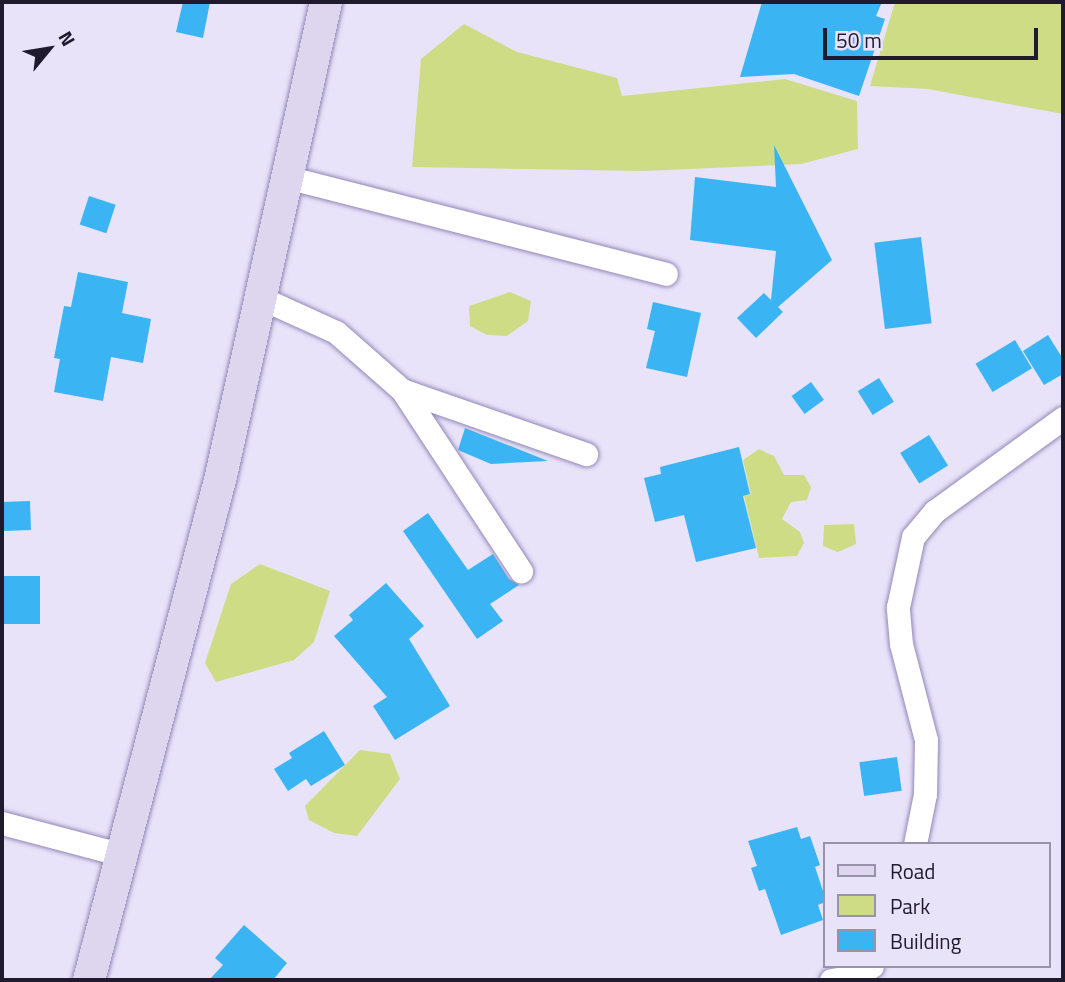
<!DOCTYPE html>
<style>
body{margin:0}
#map{position:relative;width:1065px;height:982px;overflow:hidden;background:#e8e3f9;font-family:"Titillium Web",sans-serif}
div>[style]{position:absolute}
[style*='--x']{left:calc(var(--x)*1px);top:calc(var(--y)*1px);width:calc(var(--w)*1px);rotate:calc(var(--a)*1deg)}
.green>*{inset:0;background:#cedd85}
.building>*{inset:0;background:#3bb4f3;transform-origin:0 0}
.roads{filter:drop-shadow(0 0 2px #9386b8) drop-shadow(0 0 2px #9386b8)}
.street>*{height:23px;margin:-11.5px;padding:0 11.5px;transform-origin:11.5px;border-radius:11.5px;background:#fff}
.secondary>*{height:32px;margin:-16px;padding:0 16px;transform-origin:16px;border-radius:16px;background:#ddd6ee}
span{translate:-50% -50%;white-space:nowrap;text-align:center;line-height:1.15;-webkit-text-stroke:5px #e8e3f9;paint-order:stroke}
.frame{position:absolute;inset:0;border:4px solid #201a2e;pointer-events:none}
.legend{position:absolute;left:823px;top:842px;width:228px;height:126px;box-sizing:border-box;background:#e8e3f9;border:2px solid #9893a8;margin:0;padding:9px 12px;list-style:none;font-size:21px;color:#201a2e}
.legend li{display:flex;align-items:center;gap:14px;height:35px}
.legend b{width:35px;border:2px solid #9893a8}
.north{position:absolute;left:14px;top:14px;width:70px;height:70px;-webkit-text-stroke:5px #e8e3f9;paint-order:stroke;rotate:60deg;font-size:19px;font-weight:700;line-height:28px;text-align:center;color:#201a2e}
.north::after{content:'';display:block;margin:auto;width:24px;height:32px;background:#201a2e;clip-path:polygon(50% 0,100% 100%,50% 72%,0 100%)}
.scale{position:absolute;left:823px;top:28px;width:215px;height:32px;box-sizing:border-box;border:4px solid #201a2e;border-top:0;padding-left:9px;font-size:21px;line-height:24px;white-space:nowrap;color:#201a2e;-webkit-text-stroke:5px #e8e3f9;paint-order:stroke}
</style>
<div id="map">
<div class="green">
<div style="clip-path:polygon(895px 2px,1063px 2px,1063px 114px,928px 89px,870px 86px)"></div>
<div style="clip-path:polygon(464px 24px,517px 52px,617px 78px,622px 96px,785px 79px,857px 101px,858px 149px,801px 164px,644px 171px,412px 167px,421px 59px)"></div>
<div style="clip-path:polygon(510px 292px,531px 301px,528px 321px,507px 336px,487px 335px,470px 326px,469px 306px)"></div>
<div style="clip-path:polygon(759px 449px,774px 456px,784px 475px,804px 475px,811px 487px,807px 500px,791px 502px,782px 519px,800px 532px,804px 543px,797px 556px,759px 558px,744px 496px,751px 494px,743px 460px)"></div>
<div style="clip-path:polygon(854px 524px,856px 544px,838px 552px,823px 546px,824px 525px)"></div>
<div style="clip-path:polygon(260px 564px,330px 591px,314px 642px,294px 660px,216px 682px,205px 663px,231px 584px)"></div>
<div style="clip-path:polygon(360px 750px,390px 754px,400px 779px,357px 836px,334px 833px,309px 820px,305px 806px)"></div>
</div>
<div class="building">
<div style="clip-path:polygon(183px 2px,210px 2px,203px 38px,176px 32px)"></div>
<div style="clip-path:polygon(762px 2px,882px 2px,876px 16px,885px 19px,859px 96px,794px 74px,740px 77px)"></div>
<div style="clip-path:polygon(774px 145px,832px 260px,778px 307px,783px 312px,756px 338px,737px 318px,764px 293px,771px 300px,776px 251px,690px 240px,695px 177px,776px 187px)"></div>
<div style="left:89px;top:196px;width:28px;height:30px;rotate:18deg"></div>
<div style="left:921px;top:237px;width:87px;height:47px;rotate:83deg"></div>
<div style="clip-path:polygon(78px 272px,128px 282px,122px 313px,151px 319px,143px 363px,111px 357px,103px 401px,54px 392px,60px 359px,54px 358px,64px 306px,71px 307px)"></div>
<div style="clip-path:polygon(653px 302px,701px 313px,687px 377px,646px 368px,655px 331px,647px 329px)"></div>
<div style="clip-path:polygon(1048px 335px,1063px 359px,1063px 374px,1044px 385px,1023px 351px)"></div>
<div style="left:1015px;top:340px;width:33px;height:46px;rotate:59deg"></div>
<div style="left:879px;top:378px;width:28px;height:25px;rotate:58deg"></div>
<div style="left:811px;top:382px;width:22px;height:24px;rotate:54deg"></div>
<div style="clip-path:polygon(465px 428px,548px 461px,491px 464px,458px 450px)"></div>
<div style="left:929px;top:435px;width:36px;height:34px;rotate:58deg"></div>
<div style="clip-path:polygon(739px 447px,750px 494px,743px 496px,756px 548px,696px 562px,684px 515px,655px 522px,644px 478px,661px 474px,660px 467px)"></div>
<div style="left:30px;top:501px;width:29px;height:28px;rotate:88deg"></div>
<div style="clip-path:polygon(428px 513px,468px 570px,493px 554px,509px 579px,519px 585px,490px 604px,503px 621px,477px 639px,403px 531px)"></div>
<div style="left:2px;top:576px;width:38px;height:48px"></div>
<div style="clip-path:polygon(386px 583px,424px 626px,409px 639px,450px 706px,395px 740px,373px 706px,387px 697px,334px 636px,353px 620px,349px 615px)"></div>
<div style="clip-path:polygon(324px 731px,345px 765px,311px 786px,306px 779px,288px 791px,274px 769px,292px 758px,289px 753px)"></div>
<div style="left:897px;top:757px;width:34px;height:38px;rotate:82deg"></div>
<div style="clip-path:polygon(797px 827px,801px 839px,810px 836px,820px 865px,815px 867px,825px 897px,825px 902px,818px 905px,823px 920px,781px 935px,765px 889px,759px 891px,751px 868px,757px 866px,748px 841px)"></div>
<div style="clip-path:polygon(244px 925px,287px 963px,273px 980px,209px 980px,223px 965px,215px 958px)"></div>
</div>
<div class="roads">
<div class="street">
<div style="--x:286;--y:177;--w:392;--a:14.3"></div>
<div style="--x:261;--y:298;--w:82;--a:24.4"></div>
<div style="--x:336;--y:332;--w:88;--a:41.3"></div>
<div style="--x:402;--y:390;--w:217;--a:56.7"></div>
<div style="--x:402;--y:390;--w:195;--a:19.2"></div>
<div style="--x:2;--y:823;--w:125;--a:14.8"></div>
<div style="--x:915;--y:844;--w:51;--a:-78.7"></div>
<div style="--x:925;--y:794;--w:54;--a:-88.9"></div>
<div style="--x:926;--y:740;--w:99;--a:-104.6"></div>
<div style="--x:901;--y:644;--w:37;--a:-95"></div>
<div style="--x:898;--y:607;--w:72;--a:-77.9"></div>
<div style="--x:913;--y:537;--w:34;--a:-50"></div>
<div style="--x:935;--y:511;--w:158;--a:-36"></div>
<div style="--x:831;--y:980;--w:26;--a:-9"></div>
<div style="--x:857;--y:976;--w:18;--a:-34"></div>
</div>
<div class="secondary">
<div style="--x:89;--y:980;--w:521;--a:-75.32"></div>
<div style="--x:221;--y:476;--w:485;--a:-77.5"></div>
</div>
</div>
<div class="frame"></div>
<ul class="legend">
<li><b style="height:9px;background:#ddd6ee"></b>Road</li>
<li><b style="height:19px;background:#cedd85"></b>Park</li>
<li><b style="height:19px;background:#3bb4f3"></b>Building</li>
</ul>
<div class="north">N</div>
<div class="scale">50 m</div>
</div>
